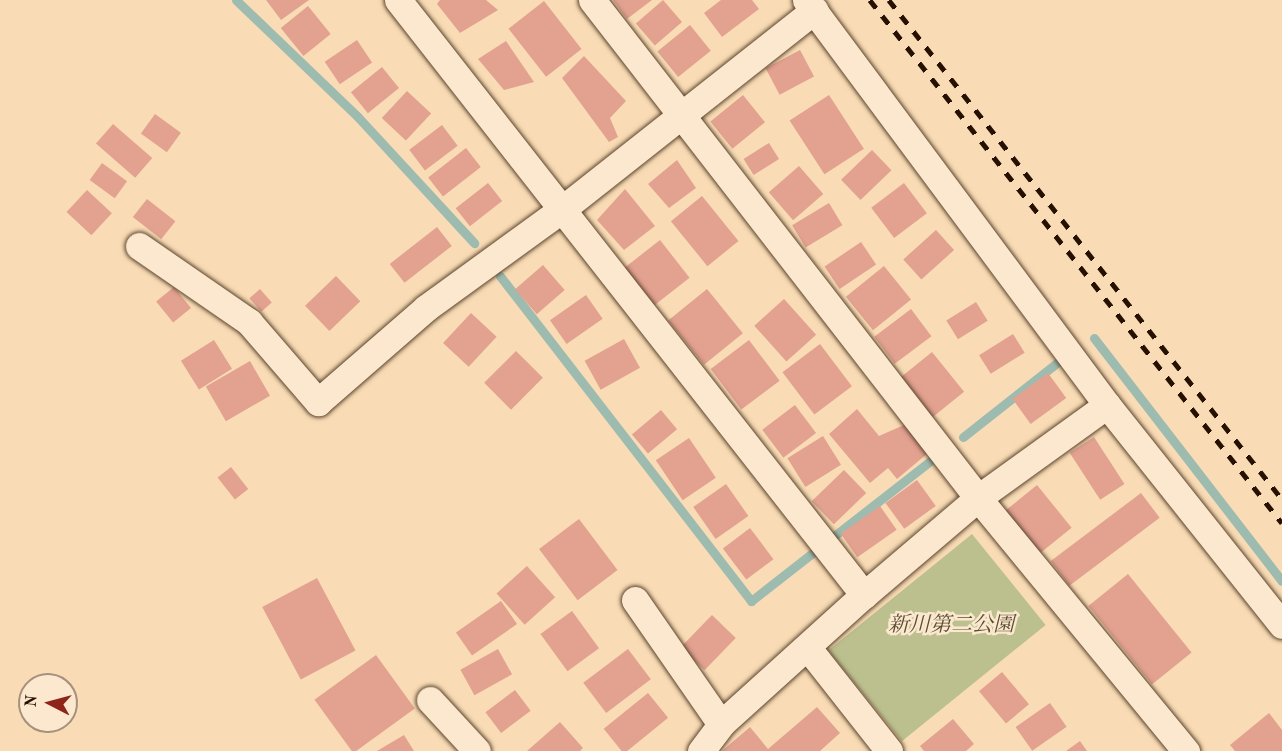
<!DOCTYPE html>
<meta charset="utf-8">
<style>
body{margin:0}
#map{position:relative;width:1282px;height:751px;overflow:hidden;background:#f9dcb5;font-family:"Old Standard TT","Noto Serif JP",serif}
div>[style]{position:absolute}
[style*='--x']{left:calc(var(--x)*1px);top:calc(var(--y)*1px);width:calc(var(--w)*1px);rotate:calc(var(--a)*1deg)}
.green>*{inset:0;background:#bcc08e;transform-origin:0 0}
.stream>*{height:9px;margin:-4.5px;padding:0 4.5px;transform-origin:4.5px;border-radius:4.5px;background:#9ebbaf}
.building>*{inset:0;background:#e3a190;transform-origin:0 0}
.roads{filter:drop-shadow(0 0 2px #5b442d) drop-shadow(0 0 2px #5b442d)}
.street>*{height:27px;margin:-13.5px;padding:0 13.5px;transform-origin:13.5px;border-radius:13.5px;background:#fbe8cf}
.rail>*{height:4.5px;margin-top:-2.25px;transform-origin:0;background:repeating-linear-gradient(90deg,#261100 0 10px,transparent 0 20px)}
span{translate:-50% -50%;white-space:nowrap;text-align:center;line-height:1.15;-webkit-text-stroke:5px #fbe8cf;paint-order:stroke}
.park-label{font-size:21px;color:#5a4e32;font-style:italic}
.north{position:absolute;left:18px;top:673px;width:60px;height:60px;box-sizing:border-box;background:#fbe8cf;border:2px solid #a6927c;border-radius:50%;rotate:276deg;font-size:16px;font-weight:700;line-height:24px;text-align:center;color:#261100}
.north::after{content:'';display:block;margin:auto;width:21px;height:27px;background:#8f2418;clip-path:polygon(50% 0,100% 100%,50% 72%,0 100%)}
</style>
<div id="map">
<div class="green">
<div style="left:972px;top:534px;width:117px;height:185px;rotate:51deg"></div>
</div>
<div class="stream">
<div style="--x:236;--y:0;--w:168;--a:43.8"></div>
<div style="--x:357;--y:116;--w:173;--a:47.3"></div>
<div style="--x:500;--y:276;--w:411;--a:52.3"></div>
<div style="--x:751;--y:601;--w:227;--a:-38"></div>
<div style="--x:1094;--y:338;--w:307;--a:52.3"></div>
<div style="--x:963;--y:437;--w:121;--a:-38.3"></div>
</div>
<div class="building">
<div style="clip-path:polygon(266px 0,309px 0,281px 20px)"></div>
<div style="clip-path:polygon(440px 0,486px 0,498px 10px,460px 33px,437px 4px)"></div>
<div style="clip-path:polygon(613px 0,652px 0,627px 19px)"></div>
<div style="left:663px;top:0;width:29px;height:36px;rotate:49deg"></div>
<div style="clip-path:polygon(721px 0,752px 0,759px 9px,722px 37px,704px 13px)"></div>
<div style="left:544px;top:1px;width:61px;height:45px;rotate:52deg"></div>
<div style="left:308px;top:6px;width:36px;height:35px;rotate:51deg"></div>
<div style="left:690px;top:25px;width:33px;height:42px;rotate:51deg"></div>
<div style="left:357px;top:40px;width:27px;height:39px;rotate:56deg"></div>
<div style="clip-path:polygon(506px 41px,534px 82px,504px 90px,478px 59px)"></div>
<div style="left:800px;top:50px;width:30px;height:39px;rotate:62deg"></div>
<div style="clip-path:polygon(584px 56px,626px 101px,610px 118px,618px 137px,609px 142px,562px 78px)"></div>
<div style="left:382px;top:67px;width:27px;height:40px;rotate:51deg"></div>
<div style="left:407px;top:91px;width:33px;height:37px;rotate:43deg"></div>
<div style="left:743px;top:95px;width:35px;height:42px;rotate:51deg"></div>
<div style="left:829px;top:95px;width:64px;height:47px;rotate:57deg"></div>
<div style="left:155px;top:114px;width:32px;height:24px;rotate:36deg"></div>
<div style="left:113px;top:124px;width:52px;height:26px;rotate:41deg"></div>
<div style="left:442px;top:125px;width:26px;height:41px;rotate:53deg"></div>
<div style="left:769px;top:143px;width:19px;height:30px;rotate:58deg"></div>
<div style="left:466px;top:148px;width:24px;height:48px;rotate:52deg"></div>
<div style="left:872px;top:150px;width:28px;height:43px;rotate:46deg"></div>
<div style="clip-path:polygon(677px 160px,696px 188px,669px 208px,648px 184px)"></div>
<div style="left:102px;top:163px;width:31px;height:21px;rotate:36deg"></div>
<div style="left:799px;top:166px;width:37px;height:40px;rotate:49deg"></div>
<div style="left:488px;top:183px;width:23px;height:41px;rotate:52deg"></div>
<div style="left:904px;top:183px;width:38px;height:41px;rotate:53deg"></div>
<div style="clip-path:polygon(625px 189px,655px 226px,624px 250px,597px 220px)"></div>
<div style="left:87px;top:190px;width:34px;height:30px;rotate:43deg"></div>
<div style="left:702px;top:196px;width:58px;height:40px;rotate:51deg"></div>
<div style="left:147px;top:199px;width:36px;height:23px;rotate:38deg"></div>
<div style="left:829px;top:203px;width:26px;height:43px;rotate:59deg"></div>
<div style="left:437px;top:227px;width:24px;height:60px;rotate:52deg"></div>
<div style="left:936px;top:230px;width:27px;height:44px;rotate:48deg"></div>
<div style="left:660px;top:240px;width:48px;height:49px;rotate:52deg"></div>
<div style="left:861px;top:242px;width:27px;height:44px;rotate:56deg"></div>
<div style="left:543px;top:265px;width:33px;height:37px;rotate:49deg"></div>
<div style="left:884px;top:266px;width:43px;height:49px;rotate:51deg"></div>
<div style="left:336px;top:276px;width:35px;height:43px;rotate:46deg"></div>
<div style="left:174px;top:287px;width:27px;height:23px;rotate:51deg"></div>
<div style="left:260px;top:289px;width:18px;height:14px;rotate:49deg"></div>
<div style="left:707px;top:289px;width:57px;height:50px;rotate:51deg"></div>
<div style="left:586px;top:295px;width:29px;height:44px;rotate:55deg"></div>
<div style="left:784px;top:299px;width:48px;height:40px;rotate:48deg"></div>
<div style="left:976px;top:302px;width:22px;height:35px;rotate:58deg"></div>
<div style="left:911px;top:309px;width:34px;height:46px;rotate:53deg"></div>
<div style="left:471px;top:313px;width:35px;height:41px;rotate:43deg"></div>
<div style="left:1013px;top:334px;width:22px;height:40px;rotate:58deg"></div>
<div style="left:624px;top:339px;width:33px;height:45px;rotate:61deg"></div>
<div style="left:214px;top:340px;width:34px;height:39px;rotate:58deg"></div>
<div style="left:749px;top:340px;width:51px;height:48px;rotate:53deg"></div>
<div style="left:820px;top:344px;width:53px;height:47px;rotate:53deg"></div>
<div style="left:516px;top:351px;width:38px;height:45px;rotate:45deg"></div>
<div style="left:932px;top:352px;width:51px;height:43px;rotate:51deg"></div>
<div style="left:250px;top:361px;width:40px;height:51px;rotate:60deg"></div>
<div style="left:1048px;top:373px;width:31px;height:44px;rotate:54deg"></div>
<div style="left:795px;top:405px;width:35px;height:41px;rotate:53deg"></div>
<div style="clip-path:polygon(857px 409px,879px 436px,904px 425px,928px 453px,897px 479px,888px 468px,870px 483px,829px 434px)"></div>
<div style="left:661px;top:410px;width:25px;height:38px;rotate:50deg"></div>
<div style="left:823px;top:436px;width:34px;height:42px;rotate:58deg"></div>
<div style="left:1094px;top:437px;width:56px;height:29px;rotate:57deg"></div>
<div style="left:689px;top:438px;width:48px;height:40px;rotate:56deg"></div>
<div style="left:231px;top:467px;width:28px;height:17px;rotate:52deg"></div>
<div style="left:844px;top:470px;width:32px;height:45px;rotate:46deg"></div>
<div style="left:917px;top:480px;width:32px;height:39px;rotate:54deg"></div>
<div style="left:726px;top:484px;width:39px;height:40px;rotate:55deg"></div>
<div style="left:1037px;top:485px;width:55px;height:41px;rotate:51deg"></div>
<div style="left:1141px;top:493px;width:31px;height:113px;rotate:53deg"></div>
<div style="left:880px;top:506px;width:29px;height:48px;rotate:55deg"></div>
<div style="left:579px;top:519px;width:64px;height:50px;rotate:53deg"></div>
<div style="left:750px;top:528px;width:39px;height:34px;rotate:53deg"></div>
<div style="left:527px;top:566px;width:42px;height:41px;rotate:48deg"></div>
<div style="left:1128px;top:574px;width:101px;height:51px;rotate:51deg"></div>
<div style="left:317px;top:578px;width:82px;height:62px;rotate:62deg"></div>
<div style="left:501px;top:601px;width:28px;height:55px;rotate:55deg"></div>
<div style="left:572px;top:611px;width:46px;height:39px;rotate:54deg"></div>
<div style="left:712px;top:615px;width:33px;height:45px;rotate:44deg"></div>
<div style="left:498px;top:649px;width:29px;height:43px;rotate:61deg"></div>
<div style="left:628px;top:649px;width:38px;height:56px;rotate:53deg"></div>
<div style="left:376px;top:655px;width:66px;height:76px;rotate:54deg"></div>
<div style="left:1002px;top:672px;width:42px;height:30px;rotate:50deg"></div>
<div style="left:515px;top:690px;width:26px;height:37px;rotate:53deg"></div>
<div style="left:648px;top:693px;width:32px;height:57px;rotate:51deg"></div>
<div style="left:1050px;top:703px;width:29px;height:42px;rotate:55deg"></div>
<div style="clip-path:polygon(817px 707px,840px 733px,820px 751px,722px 751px,750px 727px,768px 749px)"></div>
<div style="clip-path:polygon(1269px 713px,1282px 730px,1282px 751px,1235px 751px,1230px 745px)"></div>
<div style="clip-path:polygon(953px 719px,974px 744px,966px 751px,924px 751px,920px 746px)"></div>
<div style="clip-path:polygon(560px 722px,583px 748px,580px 751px,527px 751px)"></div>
<div style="clip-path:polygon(404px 735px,414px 751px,377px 751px)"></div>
<div style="clip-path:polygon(1080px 741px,1087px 751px,1066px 751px)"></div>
</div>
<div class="roads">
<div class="street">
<div style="--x:398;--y:0;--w:756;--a:51.93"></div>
<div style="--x:592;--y:0;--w:630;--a:52.22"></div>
<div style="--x:978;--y:498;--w:328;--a:50.6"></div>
<div style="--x:806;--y:0;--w:505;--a:53.38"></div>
<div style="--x:1107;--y:405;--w:281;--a:51.5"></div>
<div style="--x:139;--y:246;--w:134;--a:34.6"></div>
<div style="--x:249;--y:322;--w:106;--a:49.2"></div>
<div style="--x:318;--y:402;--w:143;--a:-41"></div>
<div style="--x:426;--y:308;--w:172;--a:-36"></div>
<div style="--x:565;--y:207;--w:318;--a:-38.3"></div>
<div style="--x:635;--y:600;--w:151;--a:55.3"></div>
<div style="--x:808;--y:648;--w:131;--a:51.8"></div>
<div style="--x:430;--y:700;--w:69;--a:47.3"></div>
<div style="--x:701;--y:751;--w:34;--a:-53"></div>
<div style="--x:721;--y:724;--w:193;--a:-42.1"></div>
<div style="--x:864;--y:595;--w:150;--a:-40.4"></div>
<div style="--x:978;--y:498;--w:159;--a:-35.8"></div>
</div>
</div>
<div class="rail">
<div style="--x:870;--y:0;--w:666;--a:51.77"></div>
<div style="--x:889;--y:0;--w:635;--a:51.78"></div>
</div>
<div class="park-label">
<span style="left:951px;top:626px">新川第二公園</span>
</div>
<div class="north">N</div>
</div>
